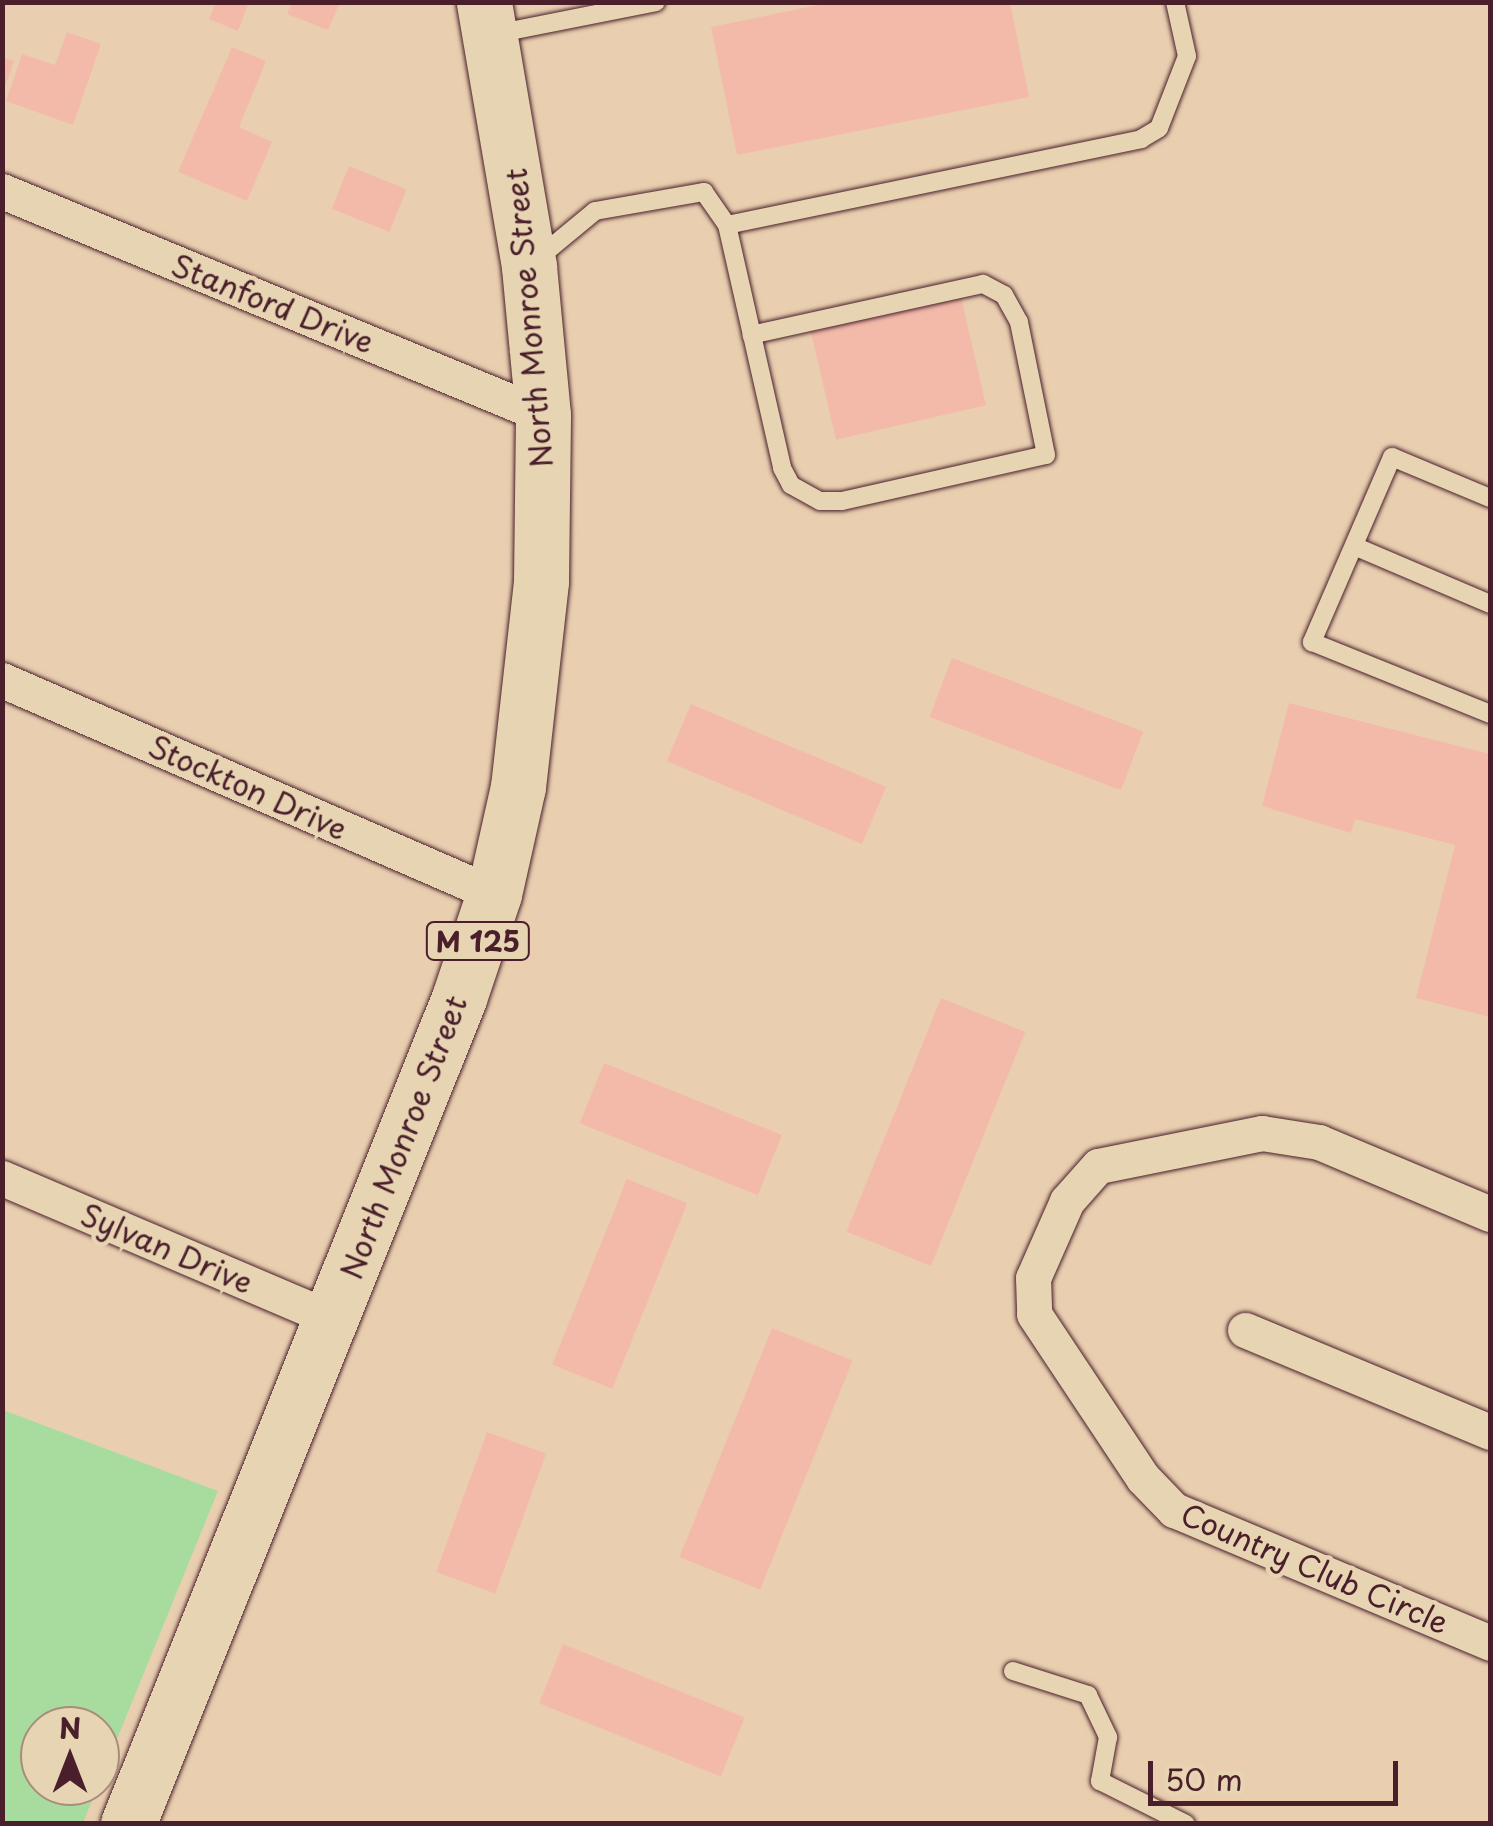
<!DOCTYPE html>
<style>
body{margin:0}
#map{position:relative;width:1493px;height:1826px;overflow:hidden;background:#e9cfb0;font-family:"Playpen Sans",sans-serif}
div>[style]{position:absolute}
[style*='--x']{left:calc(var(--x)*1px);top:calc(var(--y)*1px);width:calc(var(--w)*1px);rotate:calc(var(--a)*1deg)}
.green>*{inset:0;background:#a8dc9f}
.building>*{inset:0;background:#f3baaa;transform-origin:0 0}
.roads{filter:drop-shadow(0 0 2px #4a1f2b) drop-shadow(0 0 2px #4a1f2b)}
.lane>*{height:18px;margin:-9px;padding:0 9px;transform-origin:9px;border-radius:9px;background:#e7d4b2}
.street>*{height:35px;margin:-17.5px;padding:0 17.5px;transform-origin:17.5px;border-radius:17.5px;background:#e7d4b2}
.primary>*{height:55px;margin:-27.5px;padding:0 27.5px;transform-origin:27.5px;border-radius:27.5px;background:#e7d4b2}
span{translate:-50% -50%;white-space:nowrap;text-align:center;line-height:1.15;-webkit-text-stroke:9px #e7d4b2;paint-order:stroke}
.shield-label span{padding:2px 8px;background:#e7d4b2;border:2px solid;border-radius:8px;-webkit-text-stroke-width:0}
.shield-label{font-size:28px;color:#4a1f2b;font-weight:700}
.street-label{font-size:30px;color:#4a1f2b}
.frame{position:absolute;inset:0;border:5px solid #4a1f2b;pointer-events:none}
.north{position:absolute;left:20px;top:1706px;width:100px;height:100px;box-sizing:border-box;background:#e7d4b2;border:2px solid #a88c7c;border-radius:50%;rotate:0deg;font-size:28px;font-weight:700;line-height:40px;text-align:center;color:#4a1f2b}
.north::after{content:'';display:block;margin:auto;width:35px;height:45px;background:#4a1f2b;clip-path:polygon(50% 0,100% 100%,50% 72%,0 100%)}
.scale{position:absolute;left:1148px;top:1761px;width:250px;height:45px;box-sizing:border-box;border:5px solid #4a1f2b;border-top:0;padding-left:12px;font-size:30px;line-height:35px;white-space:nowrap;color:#4a1f2b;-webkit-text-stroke:8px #e7d4b2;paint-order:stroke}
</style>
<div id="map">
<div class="green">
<div style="clip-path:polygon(3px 1410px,218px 1491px,100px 1781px,100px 1726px,40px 1726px,40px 1786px,98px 1786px,83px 1823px,3px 1823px)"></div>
</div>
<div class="building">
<div style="clip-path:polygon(216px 2px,249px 2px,238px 31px,209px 19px)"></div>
<div style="clip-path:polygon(292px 2px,340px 2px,328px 30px,287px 14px)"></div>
<div style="clip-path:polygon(833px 2px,1010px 2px,1029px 97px,737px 155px,711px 27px)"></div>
<div style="clip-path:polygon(67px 32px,101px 44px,73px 125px,6px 101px,22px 54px,55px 65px)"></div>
<div style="clip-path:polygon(232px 47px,266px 61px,239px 127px,272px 142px,247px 201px,178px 172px)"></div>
<div style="clip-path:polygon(2px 57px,14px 61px,3px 92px,2px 92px)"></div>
<div style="left:349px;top:166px;width:62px;height:46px;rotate:22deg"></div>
<div style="left:961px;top:297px;width:111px;height:154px;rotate:77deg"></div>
<div style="left:952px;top:658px;width:205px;height:63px;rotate:21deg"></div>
<div style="clip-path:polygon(1289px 703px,1490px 754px,1490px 1017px,1416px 998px,1455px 845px,1355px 819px,1351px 833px,1262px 806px)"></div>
<div style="left:691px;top:704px;width:212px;height:62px;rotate:23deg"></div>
<div style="left:941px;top:998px;width:91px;height:252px;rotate:22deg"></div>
<div style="left:604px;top:1063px;width:192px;height:65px;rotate:22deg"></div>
<div style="left:627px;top:1179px;width:65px;height:200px;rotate:22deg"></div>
<div style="left:772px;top:1328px;width:87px;height:247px;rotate:22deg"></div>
<div style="left:487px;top:1432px;width:63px;height:149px;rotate:20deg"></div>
<div style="left:563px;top:1644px;width:196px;height:64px;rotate:22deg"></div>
</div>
<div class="roads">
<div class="lane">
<div style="--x:495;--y:34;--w:164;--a:-11.2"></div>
<div style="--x:727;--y:225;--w:249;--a:77.2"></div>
<div style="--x:782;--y:468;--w:19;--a:62"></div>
<div style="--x:791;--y:485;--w:33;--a:29"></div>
<div style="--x:820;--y:501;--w:22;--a:0"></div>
<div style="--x:842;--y:501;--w:209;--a:-12.7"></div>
<div style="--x:1046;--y:455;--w:136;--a:-101.5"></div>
<div style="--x:1019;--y:322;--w:31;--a:-119"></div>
<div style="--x:1004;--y:295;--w:24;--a:-152"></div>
<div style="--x:983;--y:284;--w:237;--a:167.6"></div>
<div style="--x:537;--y:259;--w:75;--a:-39.6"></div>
<div style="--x:595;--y:211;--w:111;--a:-9.9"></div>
<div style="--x:704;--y:192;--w:40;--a:55.1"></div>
<div style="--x:727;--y:225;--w:423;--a:-11.7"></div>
<div style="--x:1141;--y:139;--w:21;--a:-31"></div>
<div style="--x:1159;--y:128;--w:77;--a:-68.7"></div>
<div style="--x:1187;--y:56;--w:55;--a:-102.5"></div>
<div style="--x:1490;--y:498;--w:106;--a:-157.3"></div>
<div style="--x:1392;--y:457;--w:202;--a:113.4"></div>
<div style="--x:1312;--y:642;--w:192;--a:22"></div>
<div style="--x:1354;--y:546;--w:148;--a:23.1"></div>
<div style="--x:1013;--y:1671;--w:79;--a:17.7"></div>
<div style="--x:1088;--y:1695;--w:47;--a:64.5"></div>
<div style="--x:1108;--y:1737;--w:45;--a:100.3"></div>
<div style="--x:1100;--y:1781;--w:96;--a:26.6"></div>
</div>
<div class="street">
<div style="--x:2;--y:191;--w:586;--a:22.49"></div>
<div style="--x:2;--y:680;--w:537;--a:23.51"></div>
<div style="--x:2;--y:1178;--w:359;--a:23.1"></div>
<div style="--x:1490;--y:1214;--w:186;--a:-157.2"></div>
<div style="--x:1319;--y:1142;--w:58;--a:-171"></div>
<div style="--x:1262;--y:1133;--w:167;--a:168.6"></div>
<div style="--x:1098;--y:1166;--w:47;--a:131.5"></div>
<div style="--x:1067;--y:1201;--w:84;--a:113.8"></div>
<div style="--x:1033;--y:1278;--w:36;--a:88"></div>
<div style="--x:1034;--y:1314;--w:197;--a:56.4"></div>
<div style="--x:1143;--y:1478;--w:45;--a:45.9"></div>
<div style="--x:1174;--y:1510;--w:343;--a:22.8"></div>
<div style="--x:1245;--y:1330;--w:265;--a:22.6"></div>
</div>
<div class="primary">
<div style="--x:128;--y:1824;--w:890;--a:-68.16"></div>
<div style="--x:459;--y:998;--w:110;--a:-71.4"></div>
<div style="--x:494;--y:894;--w:110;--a:-77.4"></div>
<div style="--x:518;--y:787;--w:207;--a:-83.6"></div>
<div style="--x:541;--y:581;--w:166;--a:-89.3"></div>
<div style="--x:543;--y:415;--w:150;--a:-95.4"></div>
<div style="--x:529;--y:266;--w:268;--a:-99.7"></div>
</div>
</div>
<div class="shield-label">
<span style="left:478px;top:941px">M 125</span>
</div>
<div class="street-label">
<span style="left:273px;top:303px;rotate:22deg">Stanford Drive</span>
<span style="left:528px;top:318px;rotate:-95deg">North Monroe Street</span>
<span style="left:248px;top:787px;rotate:24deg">Stockton Drive</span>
<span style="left:403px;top:1137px;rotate:-69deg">North Monroe Street</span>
<span style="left:167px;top:1248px;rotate:23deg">Sylvan Drive</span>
<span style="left:1315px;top:1568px;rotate:23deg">Country Club Circle</span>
</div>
<div class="frame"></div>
<div class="north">N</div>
<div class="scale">50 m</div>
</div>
